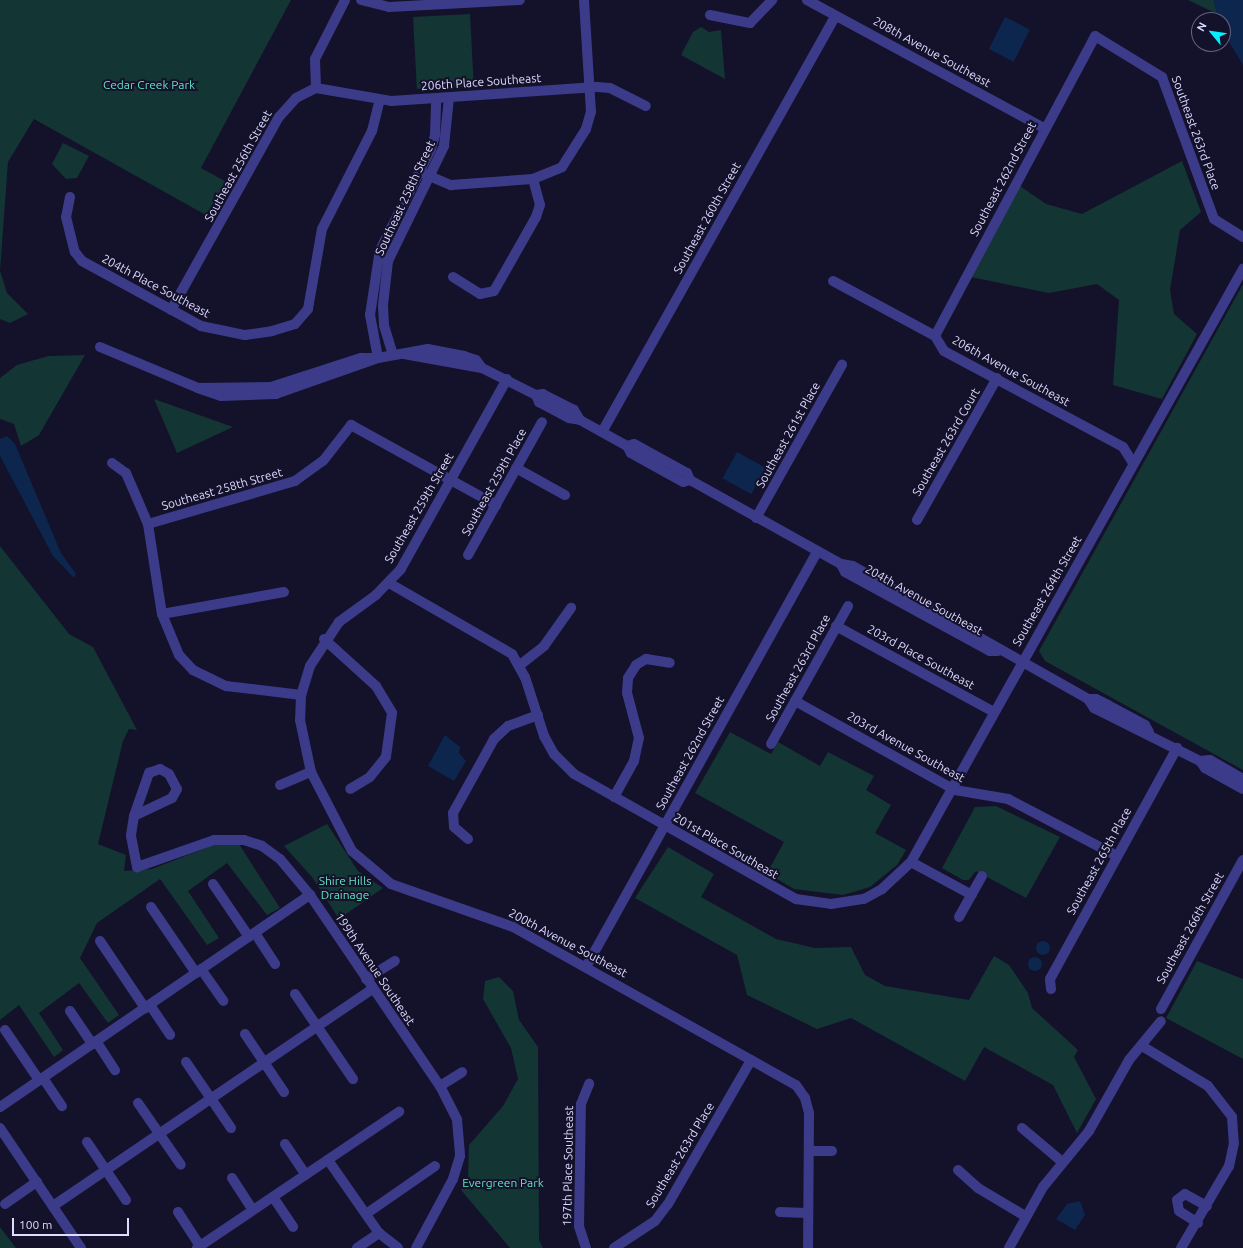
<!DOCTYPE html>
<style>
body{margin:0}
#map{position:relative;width:1243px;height:1248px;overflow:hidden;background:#14112b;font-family:Ubuntu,sans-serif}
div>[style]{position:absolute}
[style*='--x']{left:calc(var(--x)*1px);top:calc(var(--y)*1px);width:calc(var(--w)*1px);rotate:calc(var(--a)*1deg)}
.green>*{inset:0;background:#133533;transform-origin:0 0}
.water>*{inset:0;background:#0c264e;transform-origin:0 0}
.round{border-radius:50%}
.minor>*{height:10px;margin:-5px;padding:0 5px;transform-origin:5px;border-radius:5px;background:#3c3b8a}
span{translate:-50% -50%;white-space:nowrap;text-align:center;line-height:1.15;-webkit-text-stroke:4px #14112b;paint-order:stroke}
.street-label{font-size:12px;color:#dedbff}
.park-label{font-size:12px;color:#63e2bf}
.north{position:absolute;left:1191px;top:12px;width:40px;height:40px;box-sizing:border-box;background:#14112b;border:1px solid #656280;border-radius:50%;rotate:299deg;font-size:11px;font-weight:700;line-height:16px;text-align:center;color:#dedbff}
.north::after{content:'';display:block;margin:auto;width:14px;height:18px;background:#07edff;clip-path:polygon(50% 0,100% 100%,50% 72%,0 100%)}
.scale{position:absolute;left:12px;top:1218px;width:117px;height:18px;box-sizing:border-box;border:2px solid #dedbff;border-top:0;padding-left:5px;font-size:12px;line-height:14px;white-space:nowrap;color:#dedbff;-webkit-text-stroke:3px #14112b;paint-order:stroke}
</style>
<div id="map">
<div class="green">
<div style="clip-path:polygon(0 0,291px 0,201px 168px,232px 185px,213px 219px,34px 119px,8px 162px,0 271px,7px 293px,28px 314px,10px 323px,0 319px)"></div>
<div style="clip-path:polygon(1188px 0,1214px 0,1217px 14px)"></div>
<div style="left:470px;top:14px;width:72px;height:57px;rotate:87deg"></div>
<div style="clip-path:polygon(701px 27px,709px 32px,721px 30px,725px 79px,681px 55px,693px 32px)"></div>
<div style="clip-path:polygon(63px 143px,89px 156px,77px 178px,66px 179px,52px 164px)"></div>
<div style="clip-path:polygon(1182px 161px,1201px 212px,1180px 230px,1170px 290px,1174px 314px,1197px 334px,1162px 399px,1113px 385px,1119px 300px,1097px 284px,1049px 293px,971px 277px,1020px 186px,1046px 204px,1082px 214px)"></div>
<div style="clip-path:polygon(1243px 284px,1243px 770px,1045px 661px,1039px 651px)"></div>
<div style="clip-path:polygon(85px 355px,39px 435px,21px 446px,14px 424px,0 419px,0 378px,17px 365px,48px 356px)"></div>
<div style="clip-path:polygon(154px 399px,233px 427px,177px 453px)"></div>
<div style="clip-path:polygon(0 546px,69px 634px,93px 647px,137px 730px,129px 729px,123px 741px,98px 844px,126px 855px,124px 871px,152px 869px,216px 844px,239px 844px,280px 908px,267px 915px,227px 863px,188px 891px,219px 938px,207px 945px,160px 879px,97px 923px,80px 958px,119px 1015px,108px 1023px,79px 983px,39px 1013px,63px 1050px,54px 1057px,19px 1005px,0 1020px)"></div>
<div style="clip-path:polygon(730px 732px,771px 754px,778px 742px,820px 766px,828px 752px,874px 776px,866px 790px,891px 805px,875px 833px,906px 850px,897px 865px,870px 887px,843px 895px,794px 889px,767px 873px,784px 842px,695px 793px)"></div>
<div style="clip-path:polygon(996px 806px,1060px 837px,1026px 898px,976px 871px,969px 880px,963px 880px,942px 868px,975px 807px)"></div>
<div style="clip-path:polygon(327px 824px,358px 871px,383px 888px,339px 919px,312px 877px,284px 846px)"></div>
<div style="clip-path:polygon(668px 847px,714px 874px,701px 897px,776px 939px,815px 948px,851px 947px,865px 975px,885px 986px,969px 1000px,994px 956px,1009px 965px,1028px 993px,1032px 1008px,1078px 1050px,1074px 1057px,1096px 1099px,1077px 1133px,1053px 1085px,984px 1047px,965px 1081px,851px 1018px,817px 1029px,747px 995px,737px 955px,635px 898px)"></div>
<div style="clip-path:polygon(1197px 961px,1243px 979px,1243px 1059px,1166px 1018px)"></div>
<div style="clip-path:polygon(499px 977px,513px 991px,519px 1020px,538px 1047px,539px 1240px,543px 1248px,510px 1248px,461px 1190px,468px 1178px,469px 1145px,503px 1106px,518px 1079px,511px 1048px,483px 999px,485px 981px)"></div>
<div style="clip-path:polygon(0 1227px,16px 1248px,0 1248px)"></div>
</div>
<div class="water">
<div style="clip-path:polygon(1214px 0,1243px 0,1243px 65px,1223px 32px,1223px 20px,1218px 20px)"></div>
<div style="left:1005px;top:17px;width:28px;height:36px;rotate:27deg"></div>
<div style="clip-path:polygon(7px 436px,15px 444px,61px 553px,76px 574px,74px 578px,53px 556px,0 456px,0 439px)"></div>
<div style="left:737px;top:452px;width:33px;height:30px;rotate:29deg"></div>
<div style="clip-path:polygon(445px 735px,460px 747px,459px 753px,466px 761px,454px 781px,428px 766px)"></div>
<div class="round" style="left:1036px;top:941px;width:14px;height:14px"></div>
<div class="round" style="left:1028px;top:957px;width:14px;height:14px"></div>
<div style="clip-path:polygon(1080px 1201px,1085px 1215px,1075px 1230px,1056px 1219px,1067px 1204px)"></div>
</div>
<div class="minor">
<div style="--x:361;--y:0;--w:29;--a:14"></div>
<div style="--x:389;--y:7;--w:131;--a:-3.1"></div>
<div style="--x:807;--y:0;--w:269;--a:28.4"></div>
<div style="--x:710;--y:15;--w:41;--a:11.3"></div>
<div style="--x:750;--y:23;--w:32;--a:-46"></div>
<div style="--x:316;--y:88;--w:76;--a:9.8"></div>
<div style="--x:391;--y:101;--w:206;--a:-3.9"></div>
<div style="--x:597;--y:87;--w:13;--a:4"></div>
<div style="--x:610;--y:88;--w:40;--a:26.6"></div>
<div style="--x:316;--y:88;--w:29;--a:-92"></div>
<div style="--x:315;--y:59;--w:66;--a:-63"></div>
<div style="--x:420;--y:172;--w:34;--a:23"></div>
<div style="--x:451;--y:185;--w:82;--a:-4.2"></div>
<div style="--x:533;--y:179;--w:31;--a:-22"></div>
<div style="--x:562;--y:167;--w:45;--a:-57.7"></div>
<div style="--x:586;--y:129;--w:18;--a:-74"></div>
<div style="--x:591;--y:112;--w:112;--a:-93.6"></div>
<div style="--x:70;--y:197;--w:20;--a:101"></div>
<div style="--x:66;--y:217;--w:36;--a:76"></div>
<div style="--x:75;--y:252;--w:11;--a:52"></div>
<div style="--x:82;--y:261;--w:136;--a:28.6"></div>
<div style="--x:201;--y:326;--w:45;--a:11.6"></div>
<div style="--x:245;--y:335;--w:27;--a:-8"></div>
<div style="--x:272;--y:331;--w:24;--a:-17"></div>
<div style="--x:295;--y:324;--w:20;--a:-49"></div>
<div style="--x:308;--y:309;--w:81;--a:-80.1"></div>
<div style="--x:322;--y:229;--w:110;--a:-63"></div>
<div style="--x:372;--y:131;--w:32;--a:-76"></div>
<div style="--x:453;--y:277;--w:32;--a:32"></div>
<div style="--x:480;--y:294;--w:14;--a:-12"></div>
<div style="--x:494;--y:291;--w:85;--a:-60.4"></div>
<div style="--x:536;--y:217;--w:13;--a:-72"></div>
<div style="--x:540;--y:205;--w:27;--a:-105"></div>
<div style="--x:833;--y:281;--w:116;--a:28.3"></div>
<div style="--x:935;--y:336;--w:17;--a:59"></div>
<div style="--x:944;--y:351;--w:203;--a:28.2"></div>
<div style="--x:1123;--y:447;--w:19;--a:58"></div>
<div style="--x:171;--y:310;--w:221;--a:-60.8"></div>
<div style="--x:279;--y:117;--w:25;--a:-48"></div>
<div style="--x:296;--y:98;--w:22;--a:-27"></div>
<div style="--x:935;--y:336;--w:340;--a:-61.9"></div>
<div style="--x:1095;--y:36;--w:79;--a:31.5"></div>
<div style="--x:1162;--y:77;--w:151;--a:69.9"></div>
<div style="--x:1214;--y:219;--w:34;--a:32"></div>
<div style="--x:100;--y:347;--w:106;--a:22.7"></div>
<div style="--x:404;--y:354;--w:79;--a:10.2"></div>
<div style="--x:482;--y:368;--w:10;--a:-127"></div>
<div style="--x:476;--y:360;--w:13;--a:-162"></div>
<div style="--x:464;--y:356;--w:37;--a:-169"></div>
<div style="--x:428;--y:349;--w:51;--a:169.8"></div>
<div style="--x:378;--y:358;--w:44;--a:-100.5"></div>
<div style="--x:370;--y:315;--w:66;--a:-81.3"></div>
<div style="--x:380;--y:250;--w:113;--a:-63.2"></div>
<div style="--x:431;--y:149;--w:15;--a:-74"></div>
<div style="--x:435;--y:135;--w:37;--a:-88"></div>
<div style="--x:393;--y:355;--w:31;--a:-107"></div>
<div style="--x:384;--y:325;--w:20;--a:-93"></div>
<div style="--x:383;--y:305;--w:44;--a:-83.5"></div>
<div style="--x:388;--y:261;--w:128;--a:-64"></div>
<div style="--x:444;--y:146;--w:48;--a:-84.1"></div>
<div style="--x:361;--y:358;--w:17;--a:0"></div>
<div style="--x:378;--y:358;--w:108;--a:160.6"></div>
<div style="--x:276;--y:394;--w:55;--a:177.9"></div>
<div style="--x:221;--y:396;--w:24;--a:-161"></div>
<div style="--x:198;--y:388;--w:73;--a:-0.8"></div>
<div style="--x:271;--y:387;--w:95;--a:-17.9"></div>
<div style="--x:482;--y:368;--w:60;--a:26.6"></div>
<div style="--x:536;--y:395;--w:8;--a:67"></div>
<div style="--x:539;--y:402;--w:34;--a:28"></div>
<div style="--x:569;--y:418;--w:11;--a:10"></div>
<div style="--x:580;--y:420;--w:12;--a:-121"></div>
<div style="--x:574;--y:410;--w:35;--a:-153"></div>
<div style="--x:543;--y:394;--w:7;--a:172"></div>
<div style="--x:507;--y:379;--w:218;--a:119.2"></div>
<div style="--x:401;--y:569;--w:36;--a:134"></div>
<div style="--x:376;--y:595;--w:46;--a:143.9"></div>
<div style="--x:339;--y:622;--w:53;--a:123.4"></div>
<div style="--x:310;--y:666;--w:30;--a:107"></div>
<div style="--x:301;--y:695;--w:25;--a:92"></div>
<div style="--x:300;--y:720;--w:53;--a:78.1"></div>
<div style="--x:311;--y:772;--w:89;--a:62.6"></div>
<div style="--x:352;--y:851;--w:51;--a:40.2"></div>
<div style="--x:391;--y:884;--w:129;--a:19.4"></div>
<div style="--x:513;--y:927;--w:324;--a:29.2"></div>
<div style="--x:796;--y:1085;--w:16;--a:55"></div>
<div style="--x:805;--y:1098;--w:16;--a:75"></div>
<div style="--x:809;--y:1113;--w:135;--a:90.4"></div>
<div style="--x:580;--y:420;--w:54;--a:29"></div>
<div style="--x:602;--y:432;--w:477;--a:-60.7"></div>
<div style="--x:112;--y:463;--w:17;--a:36"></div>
<div style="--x:126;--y:473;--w:56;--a:66.7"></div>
<div style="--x:148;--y:524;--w:91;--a:81.2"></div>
<div style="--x:162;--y:614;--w:44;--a:67.5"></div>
<div style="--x:179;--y:655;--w:21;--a:47"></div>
<div style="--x:193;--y:670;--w:37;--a:26"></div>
<div style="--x:226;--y:686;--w:76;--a:6.8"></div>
<div style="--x:516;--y:468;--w:56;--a:28.9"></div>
<div style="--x:690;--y:480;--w:7;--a:164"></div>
<div style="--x:683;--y:482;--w:60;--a:-150.9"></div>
<div style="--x:631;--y:453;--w:8;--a:-120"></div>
<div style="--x:627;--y:446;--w:7;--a:-16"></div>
<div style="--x:634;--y:444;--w:60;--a:28.7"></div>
<div style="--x:687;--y:473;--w:8;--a:67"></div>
<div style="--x:690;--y:480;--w:173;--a:29.1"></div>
<div style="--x:756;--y:518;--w:176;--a:-60.7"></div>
<div style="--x:917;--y:520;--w:163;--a:-60.6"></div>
<div style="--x:148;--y:524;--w:153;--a:-16.3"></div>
<div style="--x:295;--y:481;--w:34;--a:-36"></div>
<div style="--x:323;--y:461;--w:46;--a:-52.1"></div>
<div style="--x:351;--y:425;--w:166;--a:28.9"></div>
<div style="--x:468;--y:555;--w:152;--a:-60.9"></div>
<div style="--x:389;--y:583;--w:142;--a:30"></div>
<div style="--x:512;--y:654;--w:26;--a:61"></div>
<div style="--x:525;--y:677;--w:62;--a:72.1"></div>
<div style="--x:544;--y:736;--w:21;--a:61"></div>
<div style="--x:554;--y:754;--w:28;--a:45"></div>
<div style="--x:574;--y:774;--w:255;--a:29.4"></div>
<div style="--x:796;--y:899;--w:35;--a:8"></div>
<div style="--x:831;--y:904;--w:33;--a:-9"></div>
<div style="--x:864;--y:899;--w:21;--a:-29"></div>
<div style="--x:882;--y:889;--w:40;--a:-43"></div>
<div style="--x:911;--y:862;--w:680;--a:-60.76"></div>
<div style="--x:162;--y:614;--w:124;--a:-10.2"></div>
<div style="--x:836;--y:626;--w:178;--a:28.6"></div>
<div style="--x:324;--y:639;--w:70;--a:42.1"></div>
<div style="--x:376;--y:686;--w:31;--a:59"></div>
<div style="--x:392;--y:713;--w:44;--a:97.8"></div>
<div style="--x:386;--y:757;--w:26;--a:129"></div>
<div style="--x:370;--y:777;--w:23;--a:149"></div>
<div style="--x:998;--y:651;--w:8;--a:180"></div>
<div style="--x:990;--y:651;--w:165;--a:-151.4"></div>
<div style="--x:845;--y:572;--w:9;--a:-117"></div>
<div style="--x:841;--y:564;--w:12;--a:9"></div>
<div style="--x:853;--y:566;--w:270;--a:29.5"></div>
<div style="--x:520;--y:665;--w:31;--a:-38"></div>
<div style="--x:544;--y:646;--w:47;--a:-54.6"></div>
<div style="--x:795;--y:701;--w:183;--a:29.1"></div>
<div style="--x:955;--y:790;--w:54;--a:9.6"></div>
<div style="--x:1008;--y:799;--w:123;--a:27.6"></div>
<div style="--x:1149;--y:732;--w:8;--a:-120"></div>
<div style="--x:1145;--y:725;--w:42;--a:-151.6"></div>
<div style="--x:1108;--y:705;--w:13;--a:-153"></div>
<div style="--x:1096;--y:699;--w:8;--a:180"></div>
<div style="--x:1088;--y:699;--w:11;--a:56"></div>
<div style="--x:1094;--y:708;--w:119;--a:26.6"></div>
<div style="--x:771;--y:744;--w:158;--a:-60.8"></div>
<div style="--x:1243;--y:779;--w:38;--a:-150"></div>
<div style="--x:1210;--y:760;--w:10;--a:174"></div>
<div style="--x:1200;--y:761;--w:9;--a:54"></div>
<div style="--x:1205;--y:768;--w:43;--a:28.9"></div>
<div style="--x:280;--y:785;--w:34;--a:-23"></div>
<div style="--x:614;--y:797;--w:41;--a:-60.9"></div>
<div style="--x:634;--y:761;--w:24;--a:-78"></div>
<div style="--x:639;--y:738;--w:47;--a:-104.9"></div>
<div style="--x:627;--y:693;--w:15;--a:-86"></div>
<div style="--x:628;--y:678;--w:15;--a:-58"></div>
<div style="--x:636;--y:665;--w:12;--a:-31"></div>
<div style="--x:646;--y:659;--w:24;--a:9"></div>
<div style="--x:134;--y:816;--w:46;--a:-70.8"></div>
<div style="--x:149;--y:773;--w:12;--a:-20"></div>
<div style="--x:160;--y:769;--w:10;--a:29"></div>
<div style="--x:169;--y:774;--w:17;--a:62"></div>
<div style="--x:177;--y:789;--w:10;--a:119"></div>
<div style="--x:172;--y:798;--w:42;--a:154.7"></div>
<div style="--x:134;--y:816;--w:20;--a:99"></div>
<div style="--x:131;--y:836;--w:32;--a:79"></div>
<div style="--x:137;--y:867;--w:82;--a:-19.3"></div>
<div style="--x:214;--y:840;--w:30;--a:0"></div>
<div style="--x:244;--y:840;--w:19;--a:18"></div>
<div style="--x:262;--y:846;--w:22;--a:36"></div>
<div style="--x:280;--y:859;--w:47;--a:50.2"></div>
<div style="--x:310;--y:895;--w:231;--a:55.8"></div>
<div style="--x:440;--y:1086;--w:38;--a:63"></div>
<div style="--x:457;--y:1120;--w:36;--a:85"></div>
<div style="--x:460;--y:1156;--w:24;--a:107"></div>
<div style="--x:453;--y:1179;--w:78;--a:118.2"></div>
<div style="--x:468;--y:839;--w:18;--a:-139"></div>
<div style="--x:454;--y:827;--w:14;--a:-94"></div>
<div style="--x:453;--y:813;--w:85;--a:-61"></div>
<div style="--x:494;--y:739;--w:19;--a:-43"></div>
<div style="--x:508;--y:726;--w:32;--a:-20"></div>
<div style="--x:911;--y:862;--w:69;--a:28.4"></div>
<div style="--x:213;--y:884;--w:64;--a:55.8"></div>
<div style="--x:151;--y:907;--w:80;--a:55.7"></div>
<div style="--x:959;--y:917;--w:47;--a:-60.7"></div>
<div style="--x:255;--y:933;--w:37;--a:57"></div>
<div style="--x:100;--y:941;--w:81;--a:56.1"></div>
<div style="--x:586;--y:967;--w:475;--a:-60.9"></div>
<div style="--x:201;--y:969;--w:39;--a:55"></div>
<div style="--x:366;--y:979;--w:34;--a:-32"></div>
<div style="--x:1051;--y:989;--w:10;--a:-96"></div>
<div style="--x:1050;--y:979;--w:264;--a:-61.2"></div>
<div style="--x:295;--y:994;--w:103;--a:55.7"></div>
<div style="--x:150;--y:1005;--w:36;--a:56"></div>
<div style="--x:1161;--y:1009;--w:170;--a:-61.2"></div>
<div style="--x:70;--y:1011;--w:40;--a:56"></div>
<div style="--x:5;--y:1030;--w:60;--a:55.8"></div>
<div style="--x:245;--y:1034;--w:70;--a:56.1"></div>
<div style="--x:96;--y:1041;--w:35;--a:57"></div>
<div style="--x:1142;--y:1046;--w:77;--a:31.2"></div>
<div style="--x:1208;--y:1086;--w:39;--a:52"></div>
<div style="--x:1232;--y:1117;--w:26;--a:86"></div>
<div style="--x:1234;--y:1143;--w:24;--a:102"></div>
<div style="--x:1229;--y:1166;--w:95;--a:120.3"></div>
<div style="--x:186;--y:1062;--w:80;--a:55.7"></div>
<div style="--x:43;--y:1078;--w:34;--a:56"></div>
<div style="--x:440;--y:1086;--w:26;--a:-32"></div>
<div style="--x:138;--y:1103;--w:75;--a:55.3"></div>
<div style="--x:0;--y:1107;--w:376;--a:-34.4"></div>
<div style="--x:0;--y:1128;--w:145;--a:56"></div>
<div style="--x:1022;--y:1128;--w:51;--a:40.2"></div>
<div style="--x:87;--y:1142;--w:70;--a:56.1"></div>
<div style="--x:285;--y:1144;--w:37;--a:56"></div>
<div style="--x:809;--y:1151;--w:23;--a:0"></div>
<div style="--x:328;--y:1160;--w:89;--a:55.1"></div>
<div style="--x:379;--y:1233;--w:24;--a:38"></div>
<div style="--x:958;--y:1170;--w:27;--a:42"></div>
<div style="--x:978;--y:1188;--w:55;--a:30.8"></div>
<div style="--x:232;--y:1178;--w:38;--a:57"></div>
<div style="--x:273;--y:1197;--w:36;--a:56"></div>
<div style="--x:5;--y:1204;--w:39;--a:-35"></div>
<div style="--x:53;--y:1206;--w:386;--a:-34.2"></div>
<div style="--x:178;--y:1212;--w:40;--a:57.1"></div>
<div style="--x:780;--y:1212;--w:27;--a:2"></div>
<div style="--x:366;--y:1214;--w:84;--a:-34.8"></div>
<div style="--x:1198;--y:1223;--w:22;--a:-148"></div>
<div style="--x:1179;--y:1211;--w:11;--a:-100"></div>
<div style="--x:1177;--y:1200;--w:10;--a:-37"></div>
<div style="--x:1185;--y:1194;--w:25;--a:29"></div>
<div style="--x:197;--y:1248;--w:244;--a:-34"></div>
<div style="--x:357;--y:1248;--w:27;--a:-34"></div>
<div style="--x:586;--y:1248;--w:23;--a:-108"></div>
<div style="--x:579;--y:1226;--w:122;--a:-89.1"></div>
<div style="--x:581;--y:1104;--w:22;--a:-68"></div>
<div style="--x:614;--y:1248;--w:49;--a:-33.4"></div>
<div style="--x:655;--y:1221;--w:21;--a:-53"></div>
<div style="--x:668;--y:1204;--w:166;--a:-60"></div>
<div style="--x:1009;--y:1248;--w:70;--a:-60.9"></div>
<div style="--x:1043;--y:1187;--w:72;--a:-50.6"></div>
<div style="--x:1089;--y:1131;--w:81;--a:-60.6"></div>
<div style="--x:1129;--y:1060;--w:50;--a:-50.6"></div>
</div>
<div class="street-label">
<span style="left:932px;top:52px;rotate:29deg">208th Avenue Southeast</span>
<span style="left:481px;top:82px;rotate:-4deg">206th Place Southeast</span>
<span style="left:1196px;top:133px;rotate:70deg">Southeast 263rd Place</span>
<span style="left:238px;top:166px;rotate:-61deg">Southeast 256th Street</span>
<span style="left:1003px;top:179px;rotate:-62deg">Southeast 262nd Street</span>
<span style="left:405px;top:198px;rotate:-65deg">Southeast 258th Street</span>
<span style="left:707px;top:218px;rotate:-61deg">Southeast 260th Street</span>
<span style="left:156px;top:286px;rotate:28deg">204th Place Southeast</span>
<span style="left:1011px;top:371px;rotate:29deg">206th Avenue Southeast</span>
<span style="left:788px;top:435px;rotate:-61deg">Southeast 261st Place</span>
<span style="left:946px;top:442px;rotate:-60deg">Southeast 263rd Court</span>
<span style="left:494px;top:482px;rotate:-61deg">Southeast 259th Place</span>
<span style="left:222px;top:489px;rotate:-16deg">Southeast 258th Street</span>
<span style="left:419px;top:508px;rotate:-60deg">Southeast 259th Street</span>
<span style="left:1047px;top:591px;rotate:-60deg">Southeast 264th Street</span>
<span style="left:924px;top:600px;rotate:29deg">204th Avenue Southeast</span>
<span style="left:921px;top:657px;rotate:29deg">203rd Place Southeast</span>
<span style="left:798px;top:668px;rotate:-61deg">Southeast 263rd Place</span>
<span style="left:906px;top:747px;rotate:29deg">203rd Avenue Southeast</span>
<span style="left:690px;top:753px;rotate:-61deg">Southeast 262nd Street</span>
<span style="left:726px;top:846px;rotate:30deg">201st Place Southeast</span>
<span style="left:1099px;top:861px;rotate:-61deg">Southeast 265th Place</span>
<span style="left:1190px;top:928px;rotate:-61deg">Southeast 266th Street</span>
<span style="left:568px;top:943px;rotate:28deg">200th Avenue Southeast</span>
<span style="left:375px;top:969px;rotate:56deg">199th Avenue Southeast</span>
<span style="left:680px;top:1155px;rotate:-59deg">Southeast 263rd Place</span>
<span style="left:568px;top:1166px;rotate:-89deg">197th Place Southeast</span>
</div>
<div class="park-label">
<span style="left:149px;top:85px">Cedar Creek Park</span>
<span style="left:345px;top:888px">Shire Hills<br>Drainage</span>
<span style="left:503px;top:1183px">Evergreen Park</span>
</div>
<div class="north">N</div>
<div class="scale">100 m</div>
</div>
